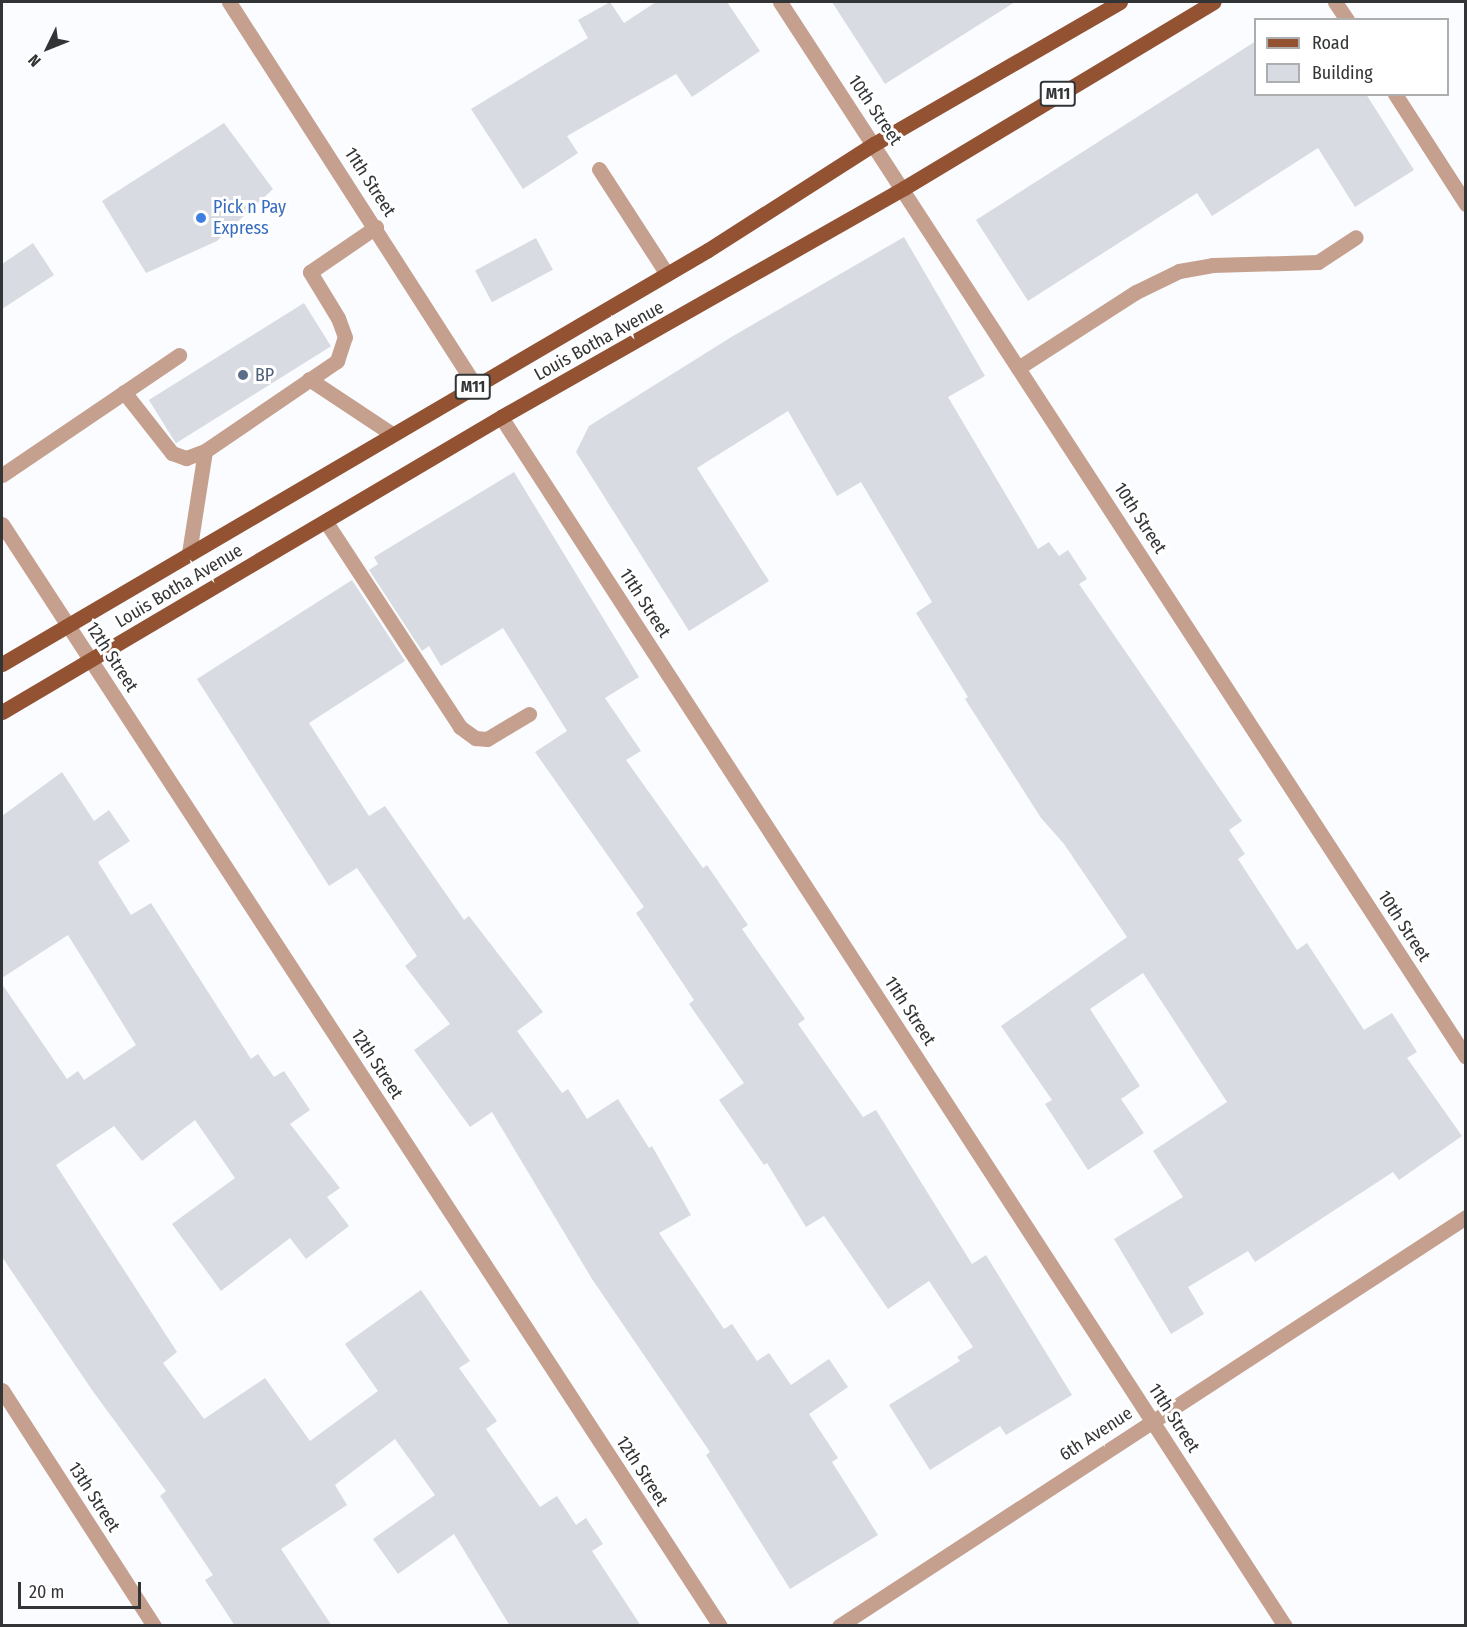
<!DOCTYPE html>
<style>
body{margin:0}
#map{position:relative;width:1467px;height:1627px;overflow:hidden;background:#fafcff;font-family:"Fira Sans Condensed",sans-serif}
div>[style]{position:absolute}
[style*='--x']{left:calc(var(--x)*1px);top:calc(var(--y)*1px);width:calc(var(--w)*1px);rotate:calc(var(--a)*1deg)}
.building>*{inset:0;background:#d8dbe1;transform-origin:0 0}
.minor>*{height:15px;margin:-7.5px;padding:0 7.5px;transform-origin:7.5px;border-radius:7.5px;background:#c6a08e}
.major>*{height:15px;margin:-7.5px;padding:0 7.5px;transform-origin:7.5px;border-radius:7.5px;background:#935232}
.dots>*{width:16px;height:16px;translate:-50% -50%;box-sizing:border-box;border:3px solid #fff;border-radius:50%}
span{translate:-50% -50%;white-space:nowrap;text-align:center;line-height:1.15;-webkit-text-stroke:6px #fff;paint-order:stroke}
.shield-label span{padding:2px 4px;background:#fff;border:2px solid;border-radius:4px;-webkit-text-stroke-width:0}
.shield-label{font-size:16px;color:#323436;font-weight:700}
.street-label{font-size:18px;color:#323436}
.shop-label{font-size:18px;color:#366cbe}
.left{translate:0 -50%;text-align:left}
.service-label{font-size:18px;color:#4e5e75}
.frame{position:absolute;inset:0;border:3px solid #323436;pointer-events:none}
.legend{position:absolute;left:1254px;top:18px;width:195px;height:78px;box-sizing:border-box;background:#fff;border:2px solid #adaeaf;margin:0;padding:8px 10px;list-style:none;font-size:18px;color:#323436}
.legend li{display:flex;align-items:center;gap:12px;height:30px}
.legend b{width:30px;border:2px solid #adaeaf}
.north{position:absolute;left:18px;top:18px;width:60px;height:60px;-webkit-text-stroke:4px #fff;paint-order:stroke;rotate:227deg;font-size:16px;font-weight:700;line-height:24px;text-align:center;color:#323436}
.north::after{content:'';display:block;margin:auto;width:21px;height:27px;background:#323436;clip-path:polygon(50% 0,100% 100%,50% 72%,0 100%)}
.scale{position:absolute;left:18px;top:1582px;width:123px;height:27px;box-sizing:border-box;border:3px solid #323436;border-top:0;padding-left:8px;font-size:18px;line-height:21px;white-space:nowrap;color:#323436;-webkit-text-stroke:4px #fff;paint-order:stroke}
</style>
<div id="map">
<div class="building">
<div style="clip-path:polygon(610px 2px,624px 23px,656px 2px,727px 2px,760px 51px,692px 97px,676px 74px,567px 136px,578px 153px,523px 189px,471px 109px,588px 38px,578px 20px)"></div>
<div style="clip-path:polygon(832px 2px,1015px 2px,885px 84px)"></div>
<div style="clip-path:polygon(1256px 41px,1256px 94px,1366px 94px,1414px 170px,1355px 207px,1318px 148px,1212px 216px,1197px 193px,1028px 301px,976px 220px)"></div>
<div style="clip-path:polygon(224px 123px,273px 189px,217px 241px,146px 273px,102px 201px)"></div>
<div style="clip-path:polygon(904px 237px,985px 376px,948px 397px,1038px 549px,1049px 542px,1059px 556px,1068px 550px,1087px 579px,1079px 584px,1242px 821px,1229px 830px,1245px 854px,1238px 859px,1297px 950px,1307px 943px,1364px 1030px,1392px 1013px,1417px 1052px,1407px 1058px,1462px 1136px,1399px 1180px,1393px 1172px,1255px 1262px,1248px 1251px,1188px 1287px,1204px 1314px,1171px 1334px,1114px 1239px,1183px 1197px,1153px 1151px,1227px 1102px,1143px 973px,1090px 1009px,1140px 1086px,1121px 1099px,1144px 1133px,1088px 1170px,1045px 1104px,1052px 1100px,1001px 1026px,1127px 937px,1064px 844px,1041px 818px,965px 699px,968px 697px,916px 613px,932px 602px,861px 482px,837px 496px,788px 411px,697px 468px,769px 581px,689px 631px,576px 452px,589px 426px,733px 336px)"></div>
<div style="left:536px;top:238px;width:36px;height:69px;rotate:62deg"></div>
<div style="clip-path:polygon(33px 243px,54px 275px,2px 309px,2px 264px)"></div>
<div style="left:304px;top:303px;width:51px;height:183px;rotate:58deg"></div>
<div style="clip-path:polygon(514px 472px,639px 677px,605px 698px,641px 751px,626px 760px,703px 868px,707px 865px,748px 925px,742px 929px,805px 1019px,798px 1024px,863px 1117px,876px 1110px,972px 1264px,986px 1255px,1072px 1395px,1006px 1435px,1000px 1426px,930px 1470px,889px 1405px,960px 1361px,957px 1357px,973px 1347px,929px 1281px,888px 1309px,824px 1216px,806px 1227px,767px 1163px,764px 1165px,719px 1100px,744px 1083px,689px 1004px,694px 1000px,636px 913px,644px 907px,535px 752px,567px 731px,503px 628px,441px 666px,429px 646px,422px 651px,369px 570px,378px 564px,374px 557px)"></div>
<div style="clip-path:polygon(352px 580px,405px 661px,309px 723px,369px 816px,385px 806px,464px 920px,469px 916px,543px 1012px,517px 1031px,562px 1093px,568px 1089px,587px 1119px,618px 1099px,649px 1148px,652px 1146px,691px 1215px,659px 1233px,724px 1329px,732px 1324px,757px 1361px,769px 1353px,791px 1385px,829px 1359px,848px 1387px,809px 1414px,838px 1458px,832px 1462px,878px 1535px,790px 1589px,706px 1455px,710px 1452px,592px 1279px,492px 1112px,470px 1127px,414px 1050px,450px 1024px,405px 966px,417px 956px,357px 868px,329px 886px,197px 679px)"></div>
<div style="clip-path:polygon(62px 772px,94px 821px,109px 810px,130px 841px,98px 862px,131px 915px,151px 903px,251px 1059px,258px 1054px,274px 1077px,284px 1071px,310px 1110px,290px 1124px,340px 1188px,327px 1197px,349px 1226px,306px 1259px,290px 1238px,221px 1291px,172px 1224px,235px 1178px,195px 1120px,142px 1161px,114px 1126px,56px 1165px,177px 1352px,163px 1363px,204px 1419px,265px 1378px,310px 1441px,378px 1391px,345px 1344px,421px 1290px,470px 1361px,459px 1368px,497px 1421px,486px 1429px,540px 1507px,557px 1496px,576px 1525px,586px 1518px,603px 1544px,592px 1551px,641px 1626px,510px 1626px,454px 1534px,398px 1574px,373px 1539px,435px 1495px,395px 1439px,335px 1485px,347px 1505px,281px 1549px,332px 1626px,235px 1626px,205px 1580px,213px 1575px,160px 1496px,166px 1491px,92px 1390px,2px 1257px,2px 984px,67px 1079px,78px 1071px,84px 1080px,136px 1045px,68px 935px,2px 978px,2px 816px)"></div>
</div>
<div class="minor">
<div style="--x:229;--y:2;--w:455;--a:57.3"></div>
<div style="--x:780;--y:2;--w:1258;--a:56.97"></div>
<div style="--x:1335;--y:2;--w:22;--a:56"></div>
<div style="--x:1395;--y:94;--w:131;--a:57.2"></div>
<div style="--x:599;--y:169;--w:125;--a:57.1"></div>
<div style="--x:1018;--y:368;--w:140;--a:-32.8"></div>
<div style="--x:1136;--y:292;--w:48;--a:-26"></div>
<div style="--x:1179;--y:271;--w:34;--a:-10"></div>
<div style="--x:1212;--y:265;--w:106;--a:-1.6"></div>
<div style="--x:1318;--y:262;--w:45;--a:-33.3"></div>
<div style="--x:309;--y:379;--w:100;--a:33.5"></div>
<div style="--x:124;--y:392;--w:78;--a:51.8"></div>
<div style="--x:172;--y:453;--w:15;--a:20"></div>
<div style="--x:186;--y:458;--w:20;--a:-20"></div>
<div style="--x:205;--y:451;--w:160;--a:-34.3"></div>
<div style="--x:337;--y:361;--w:25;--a:-72"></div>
<div style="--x:345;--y:337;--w:20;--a:-110"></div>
<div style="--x:338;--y:318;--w:54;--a:-121.3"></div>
<div style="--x:310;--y:272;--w:80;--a:-34.3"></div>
<div style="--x:501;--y:417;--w:1441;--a:57.04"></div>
<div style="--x:2;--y:475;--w:214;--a:-34.1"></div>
<div style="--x:326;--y:522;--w:245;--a:56.8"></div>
<div style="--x:460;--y:727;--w:19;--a:36"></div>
<div style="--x:475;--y:738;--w:12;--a:5"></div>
<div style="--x:487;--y:739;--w:49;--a:-30.8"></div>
<div style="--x:2;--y:524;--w:1315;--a:56.91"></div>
<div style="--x:189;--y:553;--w:103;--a:-81.1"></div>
<div style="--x:2;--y:1390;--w:281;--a:57.2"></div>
<div style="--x:839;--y:1626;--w:749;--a:-33.12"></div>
</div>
<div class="major">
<div style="--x:2;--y:664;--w:818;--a:-30.39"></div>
<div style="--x:708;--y:250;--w:197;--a:-32.6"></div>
<div style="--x:874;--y:144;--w:284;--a:-30"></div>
<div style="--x:2;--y:712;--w:580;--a:-30.59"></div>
<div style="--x:501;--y:417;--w:464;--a:-29.6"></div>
<div style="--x:904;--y:188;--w:361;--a:-31"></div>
</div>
<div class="dots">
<div style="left:201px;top:218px;background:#3f7fe0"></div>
<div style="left:243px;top:375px;background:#5c6f8a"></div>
</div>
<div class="shield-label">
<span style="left:1058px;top:94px">M11</span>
<span style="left:473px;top:387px">M11</span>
</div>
<div class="street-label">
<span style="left:875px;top:110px;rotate:56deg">10th Street</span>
<span style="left:370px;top:182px;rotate:57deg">11th Street</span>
<span style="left:599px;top:341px;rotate:-29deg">Louis Botha Avenue</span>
<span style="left:1140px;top:518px;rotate:57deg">10th Street</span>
<span style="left:179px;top:586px;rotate:-31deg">Louis Botha Avenue</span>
<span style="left:645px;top:603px;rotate:57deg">11th Street</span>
<span style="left:112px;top:657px;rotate:57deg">12th Street</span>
<span style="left:1404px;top:926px;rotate:57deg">10th Street</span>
<span style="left:910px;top:1011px;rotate:57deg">11th Street</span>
<span style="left:377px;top:1064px;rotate:57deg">12th Street</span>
<span style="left:1174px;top:1418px;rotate:57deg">11th Street</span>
<span style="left:1096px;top:1434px;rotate:-33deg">6th Avenue</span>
<span style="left:642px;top:1471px;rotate:57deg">12th Street</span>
<span style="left:94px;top:1497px;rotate:57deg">13th Street</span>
</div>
<div class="shop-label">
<span class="left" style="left:213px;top:218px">Pick n Pay<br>Express</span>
</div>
<div class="service-label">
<span class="left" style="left:255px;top:375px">BP</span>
</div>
<div class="frame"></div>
<ul class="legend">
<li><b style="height:8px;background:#935232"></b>Road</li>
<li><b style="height:16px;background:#d8dbe1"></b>Building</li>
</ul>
<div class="north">N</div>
<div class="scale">20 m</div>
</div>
